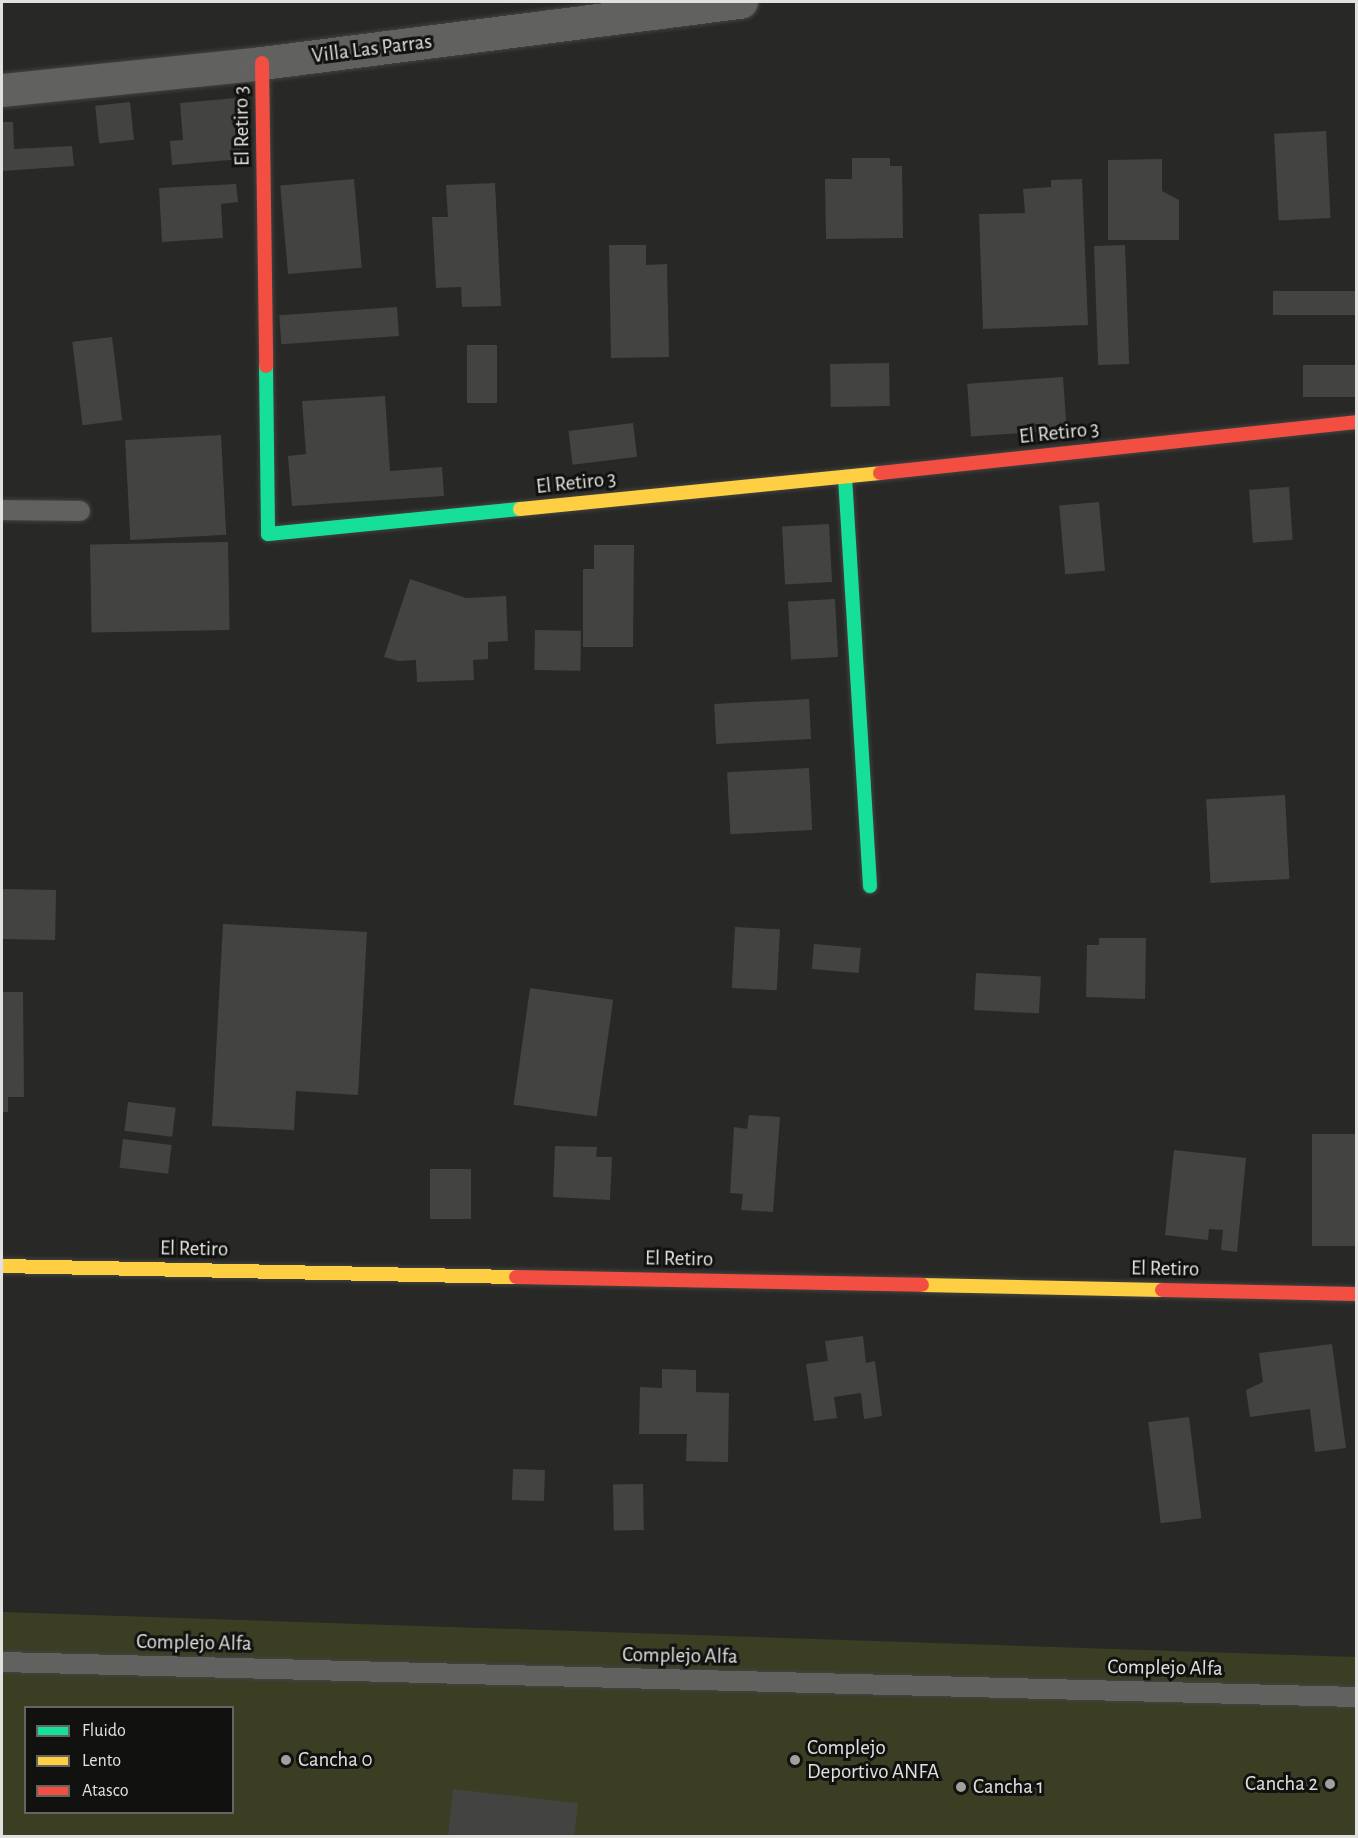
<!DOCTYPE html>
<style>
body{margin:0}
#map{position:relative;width:1358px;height:1838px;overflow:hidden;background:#282826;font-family:"Alegreya Sans",sans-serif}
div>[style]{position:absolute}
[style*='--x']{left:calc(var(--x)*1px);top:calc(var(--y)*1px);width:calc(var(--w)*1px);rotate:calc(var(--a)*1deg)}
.green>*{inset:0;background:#3b3e23}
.building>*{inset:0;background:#434341;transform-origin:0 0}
.roads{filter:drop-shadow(0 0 2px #434341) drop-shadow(0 0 2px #434341)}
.lane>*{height:20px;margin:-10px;padding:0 10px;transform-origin:10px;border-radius:10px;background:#61615f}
.street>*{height:33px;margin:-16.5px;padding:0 16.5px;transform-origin:16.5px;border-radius:16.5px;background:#61615f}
.fast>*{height:14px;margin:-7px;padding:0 7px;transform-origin:7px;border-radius:7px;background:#16e098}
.slow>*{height:14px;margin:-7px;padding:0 7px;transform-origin:7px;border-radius:7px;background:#ffcf43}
.jam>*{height:14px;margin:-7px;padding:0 7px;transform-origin:7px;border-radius:7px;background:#f24e42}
.dots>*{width:16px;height:16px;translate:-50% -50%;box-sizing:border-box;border:3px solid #111210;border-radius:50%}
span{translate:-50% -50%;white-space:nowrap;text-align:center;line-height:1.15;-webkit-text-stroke:6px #111210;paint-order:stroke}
.street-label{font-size:21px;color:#e1e2df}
.poi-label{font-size:21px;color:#e1e2df}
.left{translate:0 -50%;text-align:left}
.right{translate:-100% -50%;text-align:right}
.frame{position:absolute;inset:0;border:3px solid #e1e2df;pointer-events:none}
.legend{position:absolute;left:24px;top:1706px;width:210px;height:108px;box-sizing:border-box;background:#111210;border:2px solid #646563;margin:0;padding:8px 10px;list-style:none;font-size:18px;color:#e1e2df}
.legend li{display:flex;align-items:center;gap:12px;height:30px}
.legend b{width:30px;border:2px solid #646563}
</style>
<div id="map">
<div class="green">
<div style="clip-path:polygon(evenodd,2px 1612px,1356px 1657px,1356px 1836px,2px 1836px,2px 1612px,26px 1708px,232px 1708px,232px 1812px,26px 1812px,26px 1708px)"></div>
</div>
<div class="building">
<div style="clip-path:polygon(236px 98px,241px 159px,172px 165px,170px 141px,183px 140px,180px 103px)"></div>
<div style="left:130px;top:102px;width:38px;height:35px;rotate:84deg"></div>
<div style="clip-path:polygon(2px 122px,13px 122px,14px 149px,72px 146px,74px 166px,2px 171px)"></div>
<div style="left:1326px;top:131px;width:87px;height:52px;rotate:87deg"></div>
<div style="clip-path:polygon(852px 158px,890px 158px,890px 166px,902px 166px,903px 238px,826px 239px,825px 179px,852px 179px)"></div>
<div style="clip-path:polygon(1162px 159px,1162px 191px,1179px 200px,1179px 240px,1108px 240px,1108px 160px)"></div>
<div style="left:354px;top:179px;width:89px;height:74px;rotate:85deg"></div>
<div style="clip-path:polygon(1082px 179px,1088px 325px,983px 329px,979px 214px,1025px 213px,1023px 189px,1051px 187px,1051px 180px)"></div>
<div style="clip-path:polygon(495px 183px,501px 306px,462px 307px,461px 287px,436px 288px,432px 217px,448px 217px,446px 185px)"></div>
<div style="clip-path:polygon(236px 184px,238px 202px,221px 204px,223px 238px,162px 242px,159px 188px)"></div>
<div style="clip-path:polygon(609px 245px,646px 245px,646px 265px,667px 264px,669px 357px,611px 358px)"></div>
<div style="left:1125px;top:245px;width:119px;height:31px;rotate:88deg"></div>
<div style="left:1356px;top:291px;width:24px;height:83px;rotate:90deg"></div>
<div style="left:397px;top:307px;width:29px;height:118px;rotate:86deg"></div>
<div style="left:112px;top:337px;width:84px;height:40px;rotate:83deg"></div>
<div style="left:467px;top:345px;width:30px;height:58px"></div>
<div style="left:889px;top:363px;width:43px;height:59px;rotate:89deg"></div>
<div style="left:1356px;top:365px;width:32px;height:53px;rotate:90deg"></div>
<div style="left:1063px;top:377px;width:53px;height:96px;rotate:86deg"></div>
<div style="clip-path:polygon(385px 396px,390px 471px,442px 467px,444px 496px,292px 506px,288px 456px,306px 454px,302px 401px)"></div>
<div style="left:633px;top:423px;width:34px;height:65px;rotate:83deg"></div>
<div style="left:221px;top:435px;width:100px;height:96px;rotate:87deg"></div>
<div style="left:1289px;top:487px;width:53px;height:40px;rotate:86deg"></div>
<div style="left:1099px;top:502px;width:69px;height:40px;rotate:85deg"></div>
<div style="left:829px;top:524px;width:58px;height:47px;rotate:87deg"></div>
<div style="left:228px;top:542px;width:88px;height:138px;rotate:89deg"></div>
<div style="clip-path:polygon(594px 545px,634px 545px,633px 647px,583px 647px,583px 569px,594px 569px)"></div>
<div style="clip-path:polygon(410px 579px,466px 598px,506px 596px,508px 641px,488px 642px,488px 659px,473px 660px,474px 680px,417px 682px,416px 660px,398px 661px,384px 657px)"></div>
<div style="left:835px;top:599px;width:58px;height:47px;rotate:87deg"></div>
<div style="left:535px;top:630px;width:46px;height:40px;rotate:1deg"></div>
<div style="left:809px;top:699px;width:40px;height:95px;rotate:87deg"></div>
<div style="left:809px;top:768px;width:62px;height:82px;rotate:87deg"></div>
<div style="left:1285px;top:795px;width:84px;height:79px;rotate:87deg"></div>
<div style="left:2px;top:889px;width:54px;height:50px;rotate:1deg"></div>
<div style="clip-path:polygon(223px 924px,367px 932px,358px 1095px,296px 1091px,294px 1130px,212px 1126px)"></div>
<div style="left:735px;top:927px;width:45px;height:61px;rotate:3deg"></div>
<div style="clip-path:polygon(1099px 938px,1146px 938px,1145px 999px,1086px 997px,1087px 945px,1099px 945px)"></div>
<div style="left:814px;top:944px;width:47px;height:25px;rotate:5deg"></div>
<div style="left:976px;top:973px;width:65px;height:37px;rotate:3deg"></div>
<div style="left:530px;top:988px;width:84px;height:118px;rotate:8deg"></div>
<div style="clip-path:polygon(2px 992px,23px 992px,24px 1097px,8px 1097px,8px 1112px,2px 1112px)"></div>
<div style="left:128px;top:1102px;width:48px;height:29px;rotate:7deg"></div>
<div style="clip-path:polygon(749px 1115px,780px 1117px,773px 1212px,741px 1210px,743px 1194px,730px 1193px,734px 1127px,747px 1129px)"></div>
<div style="left:1312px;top:1134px;width:44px;height:112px"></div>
<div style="left:123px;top:1139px;width:49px;height:29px;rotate:7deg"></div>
<div style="clip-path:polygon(555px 1146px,597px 1147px,596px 1157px,612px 1157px,610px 1200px,553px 1197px)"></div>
<div style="clip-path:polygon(1174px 1150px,1246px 1158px,1237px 1252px,1221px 1250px,1223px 1230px,1209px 1229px,1208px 1240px,1165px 1235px)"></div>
<div style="left:430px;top:1169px;width:41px;height:50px"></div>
<div style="clip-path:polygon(863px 1336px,866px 1363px,875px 1361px,882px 1416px,864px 1419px,861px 1393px,834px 1397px,837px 1418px,814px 1421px,806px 1364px,828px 1361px,825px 1341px)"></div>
<div style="clip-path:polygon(1332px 1344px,1346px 1448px,1315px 1452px,1310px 1409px,1250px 1417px,1246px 1390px,1263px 1382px,1259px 1353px)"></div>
<div style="clip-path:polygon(662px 1369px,696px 1370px,696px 1392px,729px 1393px,728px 1462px,686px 1461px,687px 1434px,639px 1434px,640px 1387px,662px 1388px)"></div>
<div style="left:1189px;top:1417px;width:102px;height:41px;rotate:83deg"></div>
<div style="left:513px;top:1469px;width:32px;height:31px;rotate:2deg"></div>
<div style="left:643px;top:1484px;width:46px;height:30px;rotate:89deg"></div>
<div style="clip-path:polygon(453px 1789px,578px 1803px,574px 1836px,448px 1836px)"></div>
</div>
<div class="roads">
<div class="lane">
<div style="--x:2;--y:510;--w:78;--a:0.7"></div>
<div style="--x:2;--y:1662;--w:1354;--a:1.48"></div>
</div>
<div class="street">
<div style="--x:2;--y:90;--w:261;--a:-5.9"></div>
<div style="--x:262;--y:63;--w:483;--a:-7.3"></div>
</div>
<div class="fast">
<div style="--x:266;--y:366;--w:168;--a:89.3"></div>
<div style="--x:268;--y:534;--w:253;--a:-5.7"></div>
<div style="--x:845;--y:477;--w:410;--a:86.5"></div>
</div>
<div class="slow">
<div style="--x:520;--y:509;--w:362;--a:-5.7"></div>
<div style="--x:2;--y:1266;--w:514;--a:1.23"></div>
<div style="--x:922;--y:1285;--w:240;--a:1.2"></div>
</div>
<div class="jam">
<div style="--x:262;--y:63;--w:303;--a:89.2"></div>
<div style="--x:880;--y:473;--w:479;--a:-6.1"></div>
<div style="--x:516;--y:1277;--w:406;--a:1.1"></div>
<div style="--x:1162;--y:1290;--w:194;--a:1.2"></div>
</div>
</div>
<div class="dots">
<div style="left:286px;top:1760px;background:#a0a19e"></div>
<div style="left:795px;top:1760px;background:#a0a19e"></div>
<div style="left:1330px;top:1784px;background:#a0a19e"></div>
<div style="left:961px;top:1787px;background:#a0a19e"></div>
</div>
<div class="street-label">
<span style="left:372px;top:49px;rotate:-7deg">Villa Las Parras</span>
<span style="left:242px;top:126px;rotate:-91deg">El Retiro 3</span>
<span style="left:1059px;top:433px;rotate:-6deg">El Retiro 3</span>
<span style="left:576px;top:483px;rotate:-6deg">El Retiro 3</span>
<span style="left:194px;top:1249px;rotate:1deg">El Retiro</span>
<span style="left:679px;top:1259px;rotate:1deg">El Retiro</span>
<span style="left:1165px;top:1269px;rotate:1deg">El Retiro</span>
<span style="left:194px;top:1643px;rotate:1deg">Complejo Alfa</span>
<span style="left:680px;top:1656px;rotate:1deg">Complejo Alfa</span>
<span style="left:1165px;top:1668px;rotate:1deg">Complejo Alfa</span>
</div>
<div class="poi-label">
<span class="left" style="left:807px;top:1760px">Complejo<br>Deportivo ANFA</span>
<span class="left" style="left:298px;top:1760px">Cancha 0</span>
<span class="right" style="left:1318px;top:1784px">Cancha 2</span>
<span class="left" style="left:973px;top:1787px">Cancha 1</span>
</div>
<div class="frame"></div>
<ul class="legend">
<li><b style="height:8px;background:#16e098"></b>Fluido</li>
<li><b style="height:8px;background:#ffcf43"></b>Lento</li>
<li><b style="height:8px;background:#f24e42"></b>Atasco</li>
</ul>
</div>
